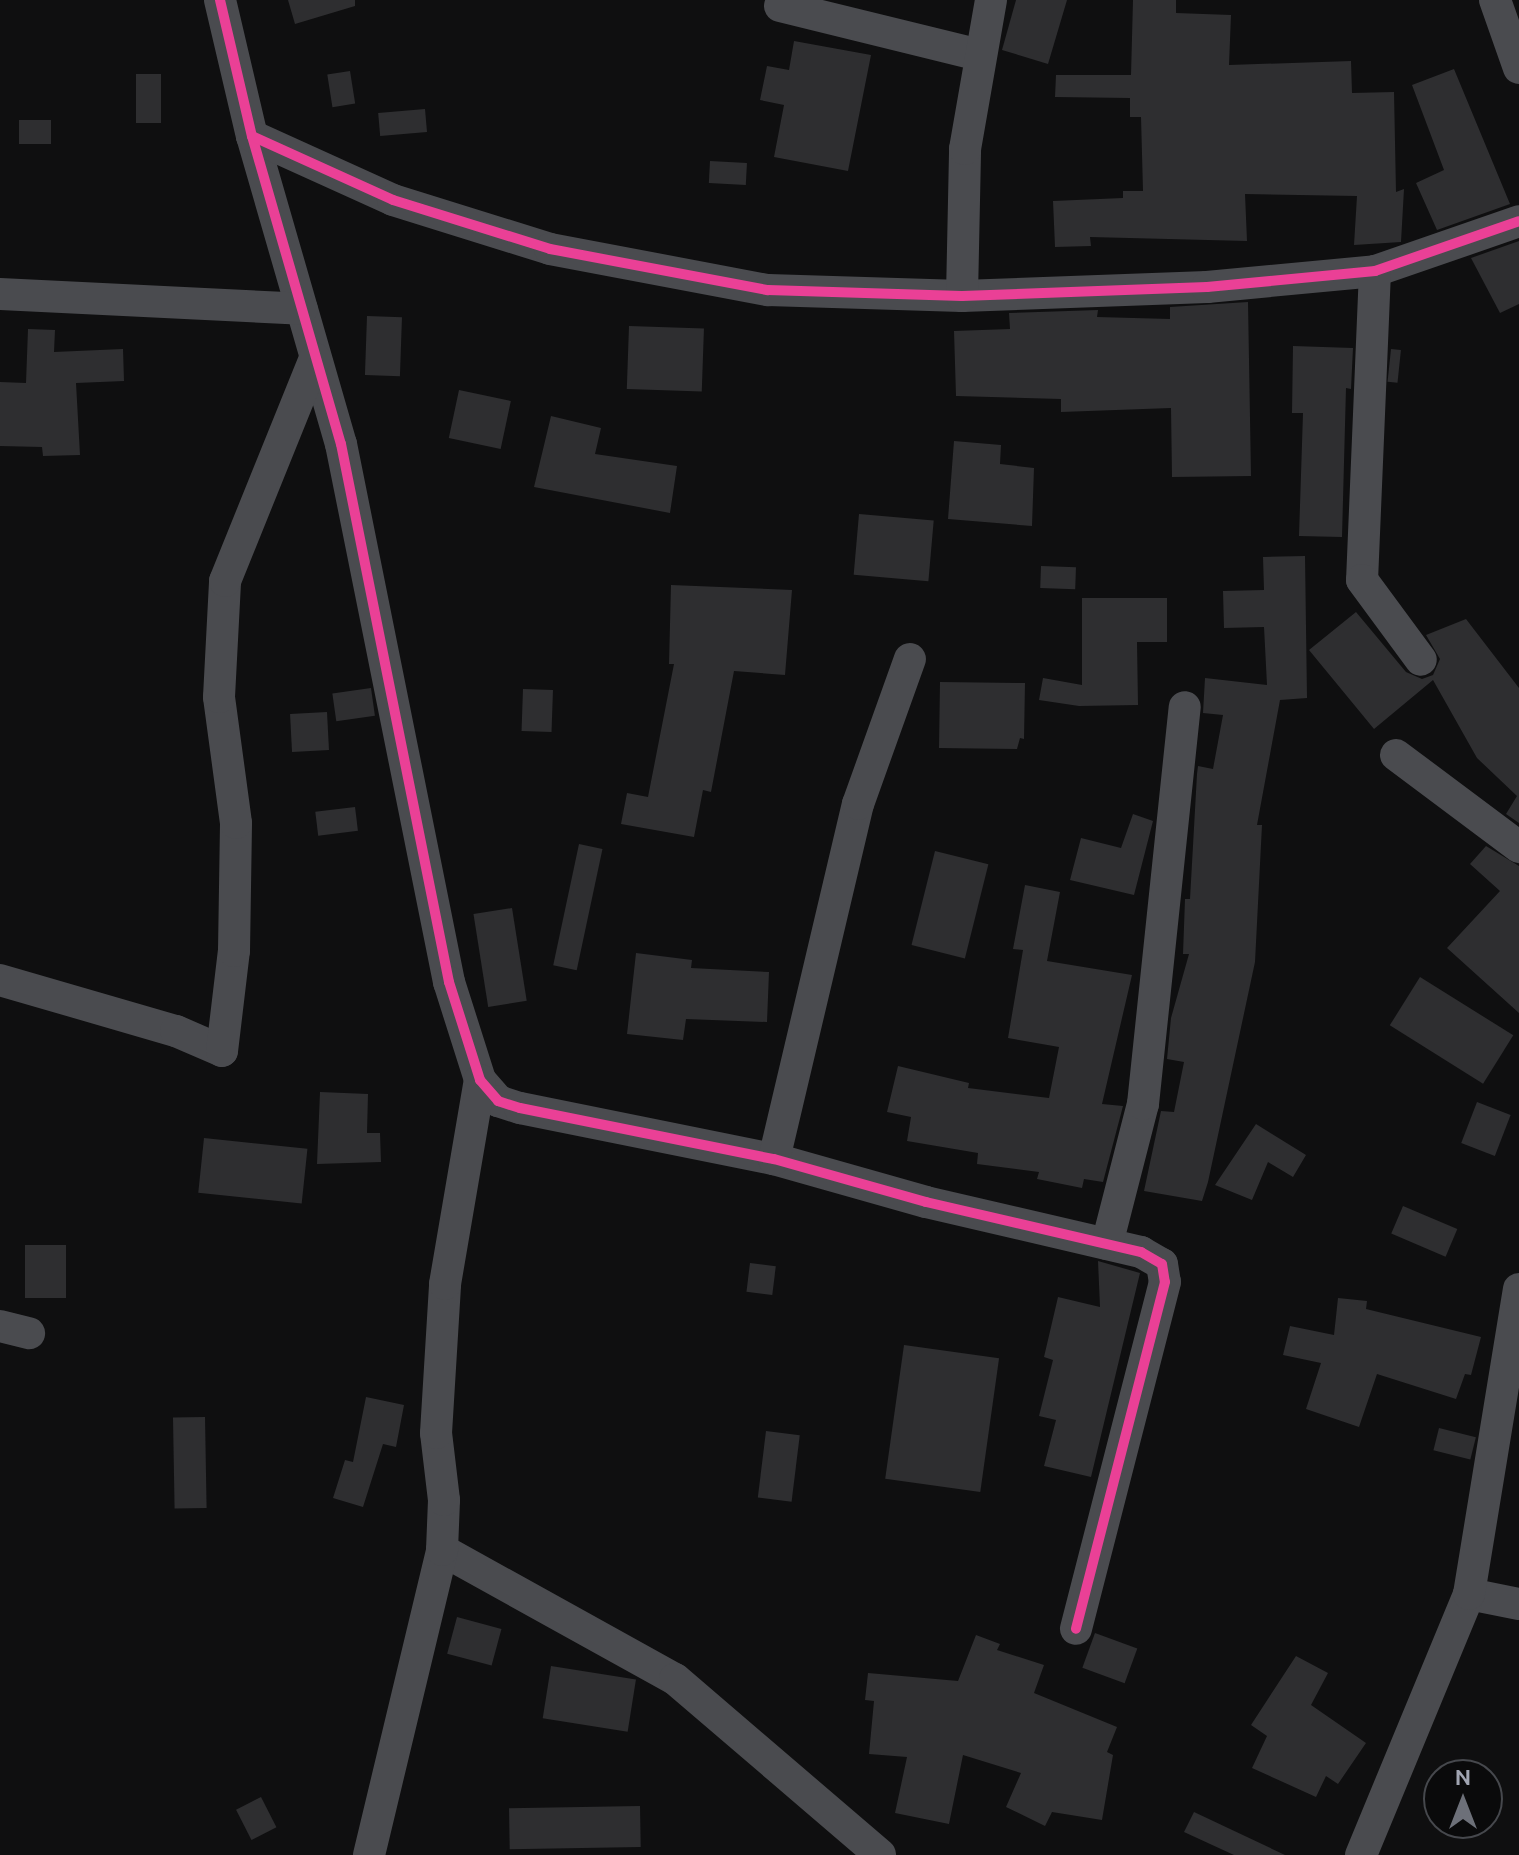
<!DOCTYPE html>
<style>
body{margin:0}
#map{position:relative;width:1519px;height:1855px;overflow:hidden;background:#0f0f10;font-family:Ubuntu,sans-serif}
div>[style]{position:absolute}
[style*='--x']{left:calc(var(--x)*1px);top:calc(var(--y)*1px);width:calc(var(--w)*1px);rotate:calc(var(--a)*1deg)}
.building>*{inset:0;background:#2e2e30;transform-origin:0 0}
.street>*{height:32px;margin:-16px;padding:0 16px;transform-origin:16px;border-radius:16px;background:#4a4b4f}
.cycleway>*{height:10px;margin:-5px;padding:0 5px;transform-origin:5px;border-radius:5px;background:#ea4096}
span{translate:-50% -50%;white-space:nowrap;text-align:center;line-height:1.15;-webkit-text-stroke:6px #0a0a0b;paint-order:stroke}
.north{position:absolute;left:1423px;top:1759px;width:80px;height:80px;box-sizing:border-box;background:#0a0a0b;border:2px solid #46484d;border-radius:50%;rotate:0deg;font-size:22px;font-weight:700;line-height:32px;text-align:center;color:#a0a4b1}
.north::after{content:'';display:block;margin:auto;width:28px;height:36px;background:#6d7079;clip-path:polygon(50% 0,100% 100%,50% 72%,0 100%)}
</style>
<div id="map">
<div class="building">
<div style="clip-path:polygon(288px 0,355px 0,355px 6px,295px 24px)"></div>
<div style="clip-path:polygon(1016px 0,1067px 0,1048px 64px,1002px 50px)"></div>
<div style="clip-path:polygon(1133px 0,1176px 0,1176px 13px,1231px 15px,1229px 65px,1351px 61px,1352px 93px,1394px 92px,1396px 192px,1404px 189px,1401px 242px,1354px 245px,1357px 196px,1245px 194px,1247px 241px,1090px 237px,1091px 246px,1055px 247px,1053px 201px,1123px 198px,1123px 191px,1143px 191px,1141px 117px,1130px 117px,1130px 98px,1055px 97px,1056px 75px,1131px 75px)"></div>
<div style="clip-path:polygon(794px 41px,871px 55px,848px 171px,774px 157px,784px 105px,760px 100px,767px 66px,789px 70px)"></div>
<div style="clip-path:polygon(1454px 69px,1510px 204px,1437px 230px,1416px 183px,1444px 170px,1412px 85px)"></div>
<div style="left:350px;top:71px;width:33px;height:23px;rotate:81deg"></div>
<div style="left:136px;top:74px;width:25px;height:49px"></div>
<div style="left:425px;top:109px;width:23px;height:47px;rotate:85deg"></div>
<div style="left:19px;top:120px;width:32px;height:24px"></div>
<div style="left:710px;top:161px;width:37px;height:22px;rotate:3deg"></div>
<div style="clip-path:polygon(1519px 241px,1519px 304px,1500px 313px,1471px 258px)"></div>
<div style="clip-path:polygon(1248px 302px,1251px 476px,1172px 477px,1171px 408px,1061px 412px,1061px 399px,956px 396px,954px 331px,1010px 329px,1009px 313px,1098px 310px,1097px 317px,1170px 319px,1170px 307px)"></div>
<div style="left:367px;top:316px;width:35px;height:59px;rotate:2deg"></div>
<div style="left:629px;top:326px;width:75px;height:63px;rotate:2deg"></div>
<div style="clip-path:polygon(28px 329px,55px 330px,54px 352px,123px 349px,124px 381px,76px 383px,80px 455px,43px 456px,42px 447px,0 446px,0 382px,26px 383px)"></div>
<div style="clip-path:polygon(1293px 346px,1353px 348px,1351px 389px,1346px 388px,1342px 537px,1299px 536px,1303px 413px,1292px 413px)"></div>
<div style="left:1391px;top:349px;width:10px;height:33px;rotate:6deg"></div>
<div style="left:459px;top:390px;width:53px;height:49px;rotate:12deg"></div>
<div style="clip-path:polygon(551px 416px,601px 428px,595px 454px,677px 466px,670px 513px,534px 487px)"></div>
<div style="clip-path:polygon(954px 441px,1001px 445px,1000px 464px,1034px 468px,1032px 526px,948px 519px)"></div>
<div style="left:859px;top:514px;width:75px;height:61px;rotate:5deg"></div>
<div style="clip-path:polygon(1305px 556px,1307px 698px,1280px 700px,1257px 825px,1262px 825px,1255px 962px,1208px 1182px,1202px 1201px,1144px 1191px,1161px 1111px,1174px 1112px,1184px 1062px,1167px 1059px,1171px 1018px,1189px 954px,1183px 954px,1185px 899px,1190px 899px,1197px 774px,1198px 766px,1213px 769px,1223px 715px,1203px 713px,1205px 678px,1267px 685px,1264px 627px,1224px 628px,1223px 591px,1264px 590px,1263px 557px)"></div>
<div style="left:1041px;top:566px;width:35px;height:22px;rotate:2deg"></div>
<div style="clip-path:polygon(671px 585px,792px 590px,785px 675px,734px 671px,711px 792px,703px 790px,694px 837px,621px 824px,627px 793px,648px 797px,674px 664px,669px 664px)"></div>
<div style="clip-path:polygon(1082px 598px,1167px 598px,1167px 642px,1137px 642px,1138px 705px,1079px 706px,1039px 700px,1043px 678px,1082px 685px)"></div>
<div style="clip-path:polygon(1356px 612px,1406px 672px,1422px 679px,1433px 675px,1440px 659px,1426px 635px,1466px 619px,1519px 688px,1519px 823px,1506px 814px,1517px 796px,1477px 758px,1433px 680px,1374px 729px,1309px 650px)"></div>
<div style="clip-path:polygon(940px 682px,1025px 683px,1024px 739px,1020px 738px,1017px 749px,939px 748px)"></div>
<div style="left:371px;top:688px;width:28px;height:39px;rotate:82deg"></div>
<div style="left:523px;top:689px;width:30px;height:42px;rotate:2deg"></div>
<div style="left:327px;top:712px;width:38px;height:37px;rotate:87deg"></div>
<div style="left:355px;top:807px;width:24px;height:40px;rotate:83deg"></div>
<div style="clip-path:polygon(1133px 814px,1153px 821px,1134px 895px,1070px 880px,1081px 838px,1121px 848px)"></div>
<div style="left:579px;top:844px;width:24px;height:124px;rotate:12deg"></div>
<div style="clip-path:polygon(1486px 846px,1519px 866px,1519px 1013px,1447px 948px,1500px 891px,1470px 864px)"></div>
<div style="left:935px;top:851px;width:55px;height:97px;rotate:14deg"></div>
<div style="clip-path:polygon(1025px 885px,1060px 892px,1047px 961px,1132px 975px,1102px 1104px,1123px 1106px,1103px 1182px,1084px 1179px,1082px 1188px,1037px 1179px,1039px 1172px,977px 1164px,978px 1153px,907px 1141px,911px 1117px,887px 1112px,898px 1066px,969px 1083px,968px 1088px,1049px 1098px,1059px 1047px,1008px 1038px,1023px 950px,1013px 949px)"></div>
<div style="left:512px;top:908px;width:94px;height:39px;rotate:81deg"></div>
<div style="clip-path:polygon(636px 953px,692px 960px,691px 968px,769px 972px,767px 1022px,686px 1019px,683px 1040px,627px 1034px)"></div>
<div style="left:1420px;top:977px;width:110px;height:57px;rotate:32deg"></div>
<div style="clip-path:polygon(320px 1092px,368px 1094px,367px 1133px,380px 1133px,381px 1162px,317px 1164px)"></div>
<div style="left:1477px;top:1102px;width:36px;height:44px;rotate:21deg"></div>
<div style="clip-path:polygon(1256px 1124px,1306px 1155px,1293px 1177px,1268px 1162px,1252px 1200px,1215px 1185px)"></div>
<div style="left:204px;top:1138px;width:104px;height:55px;rotate:6deg"></div>
<div style="left:1403px;top:1206px;width:59px;height:30px;rotate:23deg"></div>
<div style="left:25px;top:1245px;width:41px;height:53px"></div>
<div style="clip-path:polygon(1098px 1261px,1140px 1273px,1091px 1477px,1044px 1466px,1056px 1420px,1039px 1416px,1053px 1360px,1044px 1357px,1058px 1297px,1100px 1307px)"></div>
<div style="left:750px;top:1263px;width:26px;height:29px;rotate:7deg"></div>
<div style="clip-path:polygon(1338px 1298px,1367px 1301px,1366px 1309px,1481px 1337px,1471px 1375px,1465px 1374px,1456px 1399px,1377px 1374px,1359px 1427px,1306px 1409px,1321px 1363px,1283px 1355px,1290px 1326px,1334px 1335px)"></div>
<div style="left:904px;top:1345px;width:96px;height:135px;rotate:8deg"></div>
<div style="clip-path:polygon(366px 1397px,404px 1405px,396px 1447px,383px 1444px,363px 1507px,333px 1498px,345px 1460px,353px 1462px)"></div>
<div style="left:205px;top:1417px;width:91px;height:32px;rotate:89deg"></div>
<div style="left:1439px;top:1428px;width:38px;height:23px;rotate:14deg"></div>
<div style="left:766px;top:1431px;width:34px;height:67px;rotate:7deg"></div>
<div style="left:457px;top:1617px;width:46px;height:38px;rotate:15deg"></div>
<div style="left:1095px;top:1633px;width:45px;height:37px;rotate:20deg"></div>
<div style="clip-path:polygon(976px 1635px,1000px 1644px,997px 1650px,1044px 1665px,1034px 1693px,1117px 1727px,1107px 1752px,1113px 1755px,1102px 1820px,1052px 1812px,1045px 1826px,1006px 1807px,1021px 1773px,963px 1755px,949px 1824px,895px 1813px,907px 1757px,869px 1754px,874px 1701px,865px 1700px,868px 1673px,958px 1681px)"></div>
<div style="clip-path:polygon(1296px 1656px,1328px 1673px,1311px 1705px,1366px 1743px,1338px 1784px,1326px 1776px,1316px 1797px,1252px 1768px,1267px 1736px,1251px 1725px)"></div>
<div style="left:551px;top:1666px;width:86px;height:53px;rotate:9deg"></div>
<div style="left:261px;top:1797px;width:34px;height:28px;rotate:63deg"></div>
<div style="left:640px;top:1806px;width:41px;height:131px;rotate:89deg"></div>
<div style="clip-path:polygon(1194px 1812px,1285px 1855px,1234px 1855px,1184px 1832px)"></div>
</div>
<div class="street">
<div style="--x:220;--y:0;--w:140;--a:76.8"></div>
<div style="--x:252;--y:136;--w:321;--a:73.9"></div>
<div style="--x:341;--y:444;--w:549;--a:78.65"></div>
<div style="--x:449;--y:982;--w:103;--a:72.4"></div>
<div style="--x:480;--y:1080;--w:28;--a:49"></div>
<div style="--x:498;--y:1101;--w:23;--a:18"></div>
<div style="--x:520;--y:1108;--w:259;--a:11.4"></div>
<div style="--x:774;--y:1159;--w:158;--a:15.8"></div>
<div style="--x:926;--y:1202;--w:221;--a:13.1"></div>
<div style="--x:1141;--y:1252;--w:24;--a:30"></div>
<div style="--x:1162;--y:1264;--w:18;--a:81"></div>
<div style="--x:1165;--y:1282;--w:358;--a:104.4"></div>
<div style="--x:1495;--y:0;--w:72;--a:70.6"></div>
<div style="--x:780;--y:6;--w:206;--a:13.8"></div>
<div style="--x:252;--y:136;--w:155;--a:24.4"></div>
<div style="--x:393;--y:200;--w:164;--a:17.3"></div>
<div style="--x:550;--y:249;--w:222;--a:10.7"></div>
<div style="--x:768;--y:290;--w:194;--a:1.8"></div>
<div style="--x:962;--y:296;--w:245;--a:-2.1"></div>
<div style="--x:1207;--y:287;--w:169;--a:-5.4"></div>
<div style="--x:1375;--y:271;--w:152;--a:-19.1"></div>
<div style="--x:1375;--y:271;--w:309;--a:92.4"></div>
<div style="--x:1362;--y:580;--w:99;--a:53.6"></div>
<div style="--x:0;--y:294;--w:302;--a:2.8"></div>
<div style="--x:962;--y:296;--w:147;--a:-88.8"></div>
<div style="--x:965;--y:149;--w:151;--a:-80.1"></div>
<div style="--x:1396;--y:755;--w:154;--a:36.8"></div>
<div style="--x:0;--y:980;--w:183;--a:16.2"></div>
<div style="--x:176;--y:1031;--w:50;--a:23.5"></div>
<div style="--x:222;--y:1051;--w:101;--a:-83.2"></div>
<div style="--x:234;--y:951;--w:128;--a:-89.1"></div>
<div style="--x:236;--y:823;--w:127;--a:-97.7"></div>
<div style="--x:219;--y:697;--w:116;--a:-87"></div>
<div style="--x:225;--y:581;--w:240;--a:-68"></div>
<div style="--x:774;--y:1159;--w:365;--a:-76.7"></div>
<div style="--x:858;--y:804;--w:154;--a:-70.3"></div>
<div style="--x:1107;--y:1244;--w:145;--a:-75.6"></div>
<div style="--x:1143;--y:1104;--w:399;--a:-84"></div>
<div style="--x:0;--y:1326;--w:30;--a:14"></div>
<div style="--x:442;--y:1550;--w:266;--a:29"></div>
<div style="--x:675;--y:1679;--w:270;--a:40.6"></div>
<div style="--x:1469;--y:1594;--w:51;--a:11.3"></div>
<div style="--x:369;--y:1855;--w:314;--a:-76.5"></div>
<div style="--x:442;--y:1550;--w:50;--a:-87.7"></div>
<div style="--x:444;--y:1500;--w:67;--a:-96.8"></div>
<div style="--x:436;--y:1433;--w:149;--a:-86.5"></div>
<div style="--x:445;--y:1284;--w:207;--a:-80.3"></div>
<div style="--x:1361;--y:1855;--w:282;--a:-67.5"></div>
<div style="--x:1469;--y:1594;--w:309;--a:-80.7"></div>
</div>
<div class="cycleway">
<div style="--x:220;--y:0;--w:140;--a:76.8"></div>
<div style="--x:252;--y:136;--w:321;--a:73.9"></div>
<div style="--x:341;--y:444;--w:549;--a:78.65"></div>
<div style="--x:449;--y:982;--w:103;--a:72.4"></div>
<div style="--x:480;--y:1080;--w:28;--a:49"></div>
<div style="--x:498;--y:1101;--w:23;--a:18"></div>
<div style="--x:520;--y:1108;--w:259;--a:11.4"></div>
<div style="--x:774;--y:1159;--w:158;--a:15.8"></div>
<div style="--x:926;--y:1202;--w:221;--a:13.1"></div>
<div style="--x:1141;--y:1252;--w:24;--a:30"></div>
<div style="--x:1162;--y:1264;--w:18;--a:81"></div>
<div style="--x:1165;--y:1282;--w:358;--a:104.4"></div>
<div style="--x:252;--y:136;--w:155;--a:24.4"></div>
<div style="--x:393;--y:200;--w:164;--a:17.3"></div>
<div style="--x:550;--y:249;--w:222;--a:10.7"></div>
<div style="--x:768;--y:290;--w:194;--a:1.8"></div>
<div style="--x:962;--y:296;--w:245;--a:-2.1"></div>
<div style="--x:1207;--y:287;--w:169;--a:-5.4"></div>
<div style="--x:1375;--y:271;--w:152;--a:-19.1"></div>
</div>
<div class="north">N</div>
</div>
